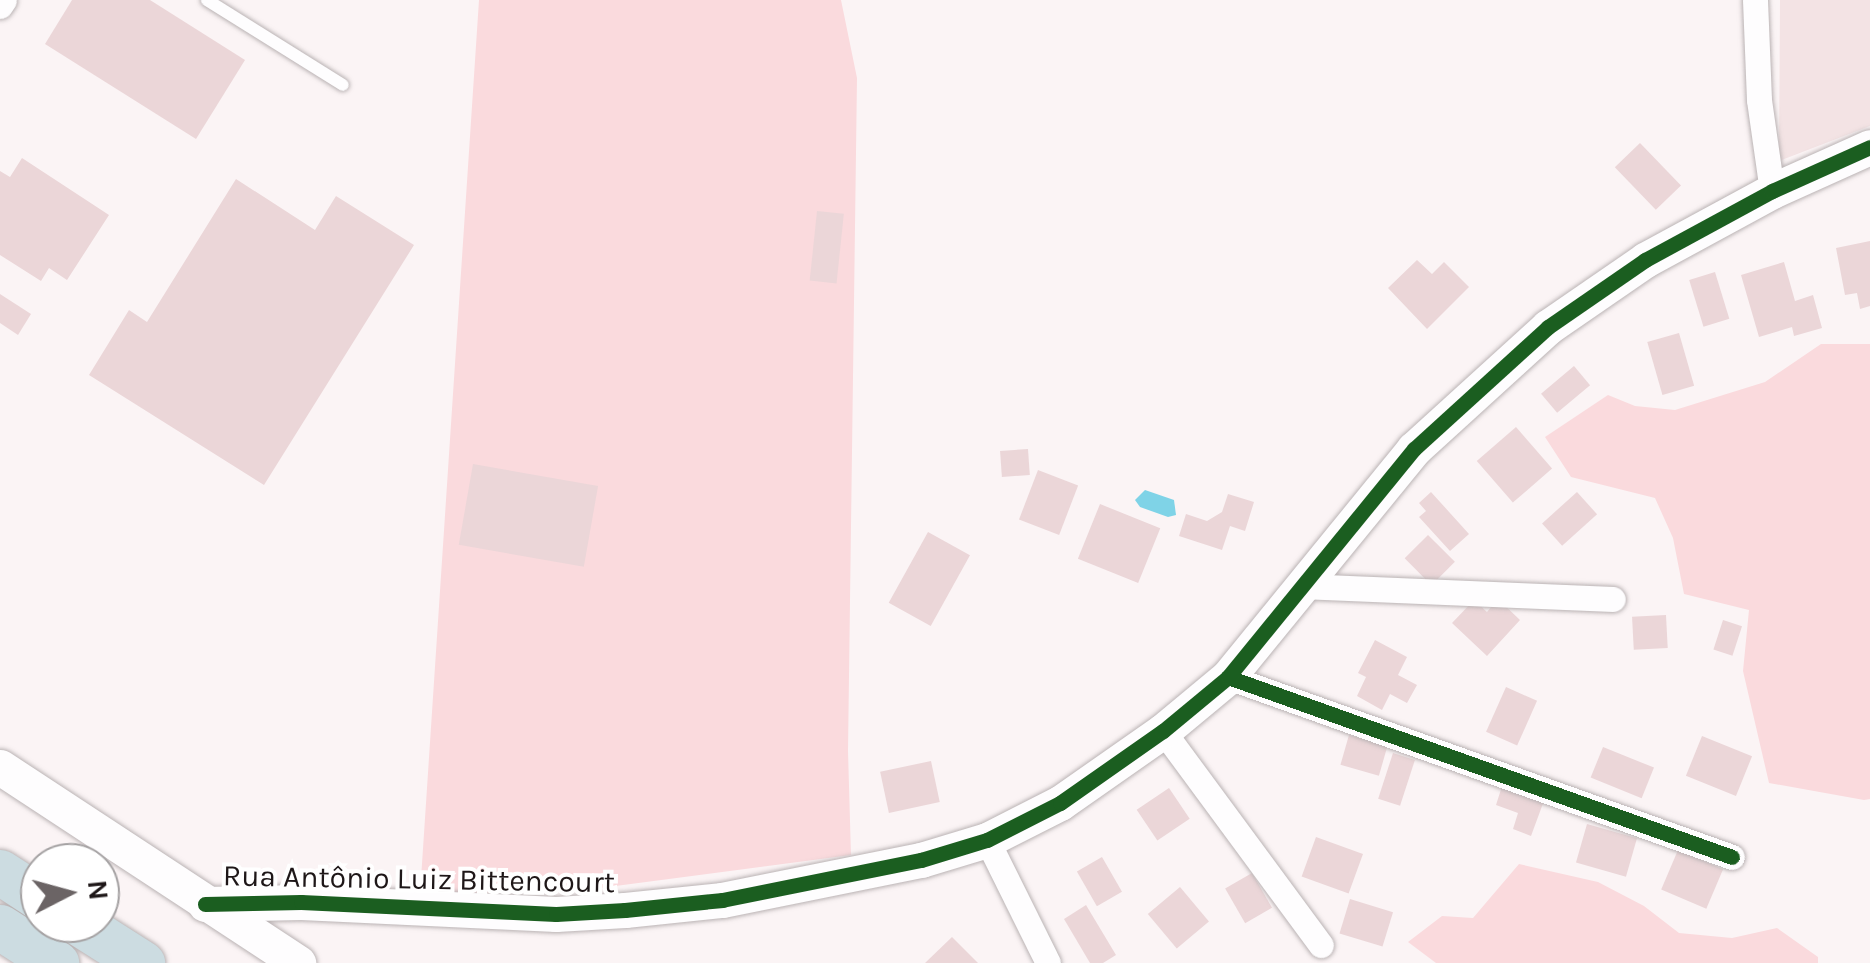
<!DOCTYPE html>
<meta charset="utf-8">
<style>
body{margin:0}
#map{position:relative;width:1870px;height:963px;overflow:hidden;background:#fbf4f5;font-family:Karla,sans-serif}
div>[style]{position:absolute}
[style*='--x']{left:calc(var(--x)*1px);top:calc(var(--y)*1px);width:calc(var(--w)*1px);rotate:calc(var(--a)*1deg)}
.built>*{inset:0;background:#f3e3e4}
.green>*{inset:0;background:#fadadd}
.water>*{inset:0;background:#7fd3e7}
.building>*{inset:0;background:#ebd6d8;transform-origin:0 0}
.roads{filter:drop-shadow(0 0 2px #bab3b4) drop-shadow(0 0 2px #bab3b4)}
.lane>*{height:12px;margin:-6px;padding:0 6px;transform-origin:6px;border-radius:6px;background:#fefdfe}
.street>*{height:25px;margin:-12.5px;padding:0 12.5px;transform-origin:12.5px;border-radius:12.5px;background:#fefdfe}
.secondary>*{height:35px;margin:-17.5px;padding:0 17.5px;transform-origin:17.5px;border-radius:17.5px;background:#fefdfe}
.highway>*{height:45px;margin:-22.5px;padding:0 22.5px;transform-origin:22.5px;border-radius:22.5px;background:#ccdce1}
.cycleway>*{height:15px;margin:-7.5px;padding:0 7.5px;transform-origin:7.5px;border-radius:7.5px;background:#1b5e20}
span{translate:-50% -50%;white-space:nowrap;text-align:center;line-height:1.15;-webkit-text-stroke:8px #fff;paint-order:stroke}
.street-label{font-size:30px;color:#1e1718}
.north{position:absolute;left:20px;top:843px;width:100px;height:100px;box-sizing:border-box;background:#fff;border:2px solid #a5a2a3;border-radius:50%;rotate:84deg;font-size:28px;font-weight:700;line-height:40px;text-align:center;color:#1e1718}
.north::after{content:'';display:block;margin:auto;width:35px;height:45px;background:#6b6465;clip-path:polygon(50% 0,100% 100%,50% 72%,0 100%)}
</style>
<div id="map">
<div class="built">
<div style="clip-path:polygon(1780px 0,1870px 0,1870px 126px,1779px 161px)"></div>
</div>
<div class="green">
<div style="clip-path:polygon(479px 0,841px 0,857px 78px,848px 751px,851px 855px,570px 892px,420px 894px)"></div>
<div style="clip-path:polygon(1821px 344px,1870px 344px,1870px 799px,1864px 800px,1769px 783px,1743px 671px,1749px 610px,1684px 594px,1673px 538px,1655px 498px,1571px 477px,1545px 437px,1608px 395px,1635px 406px,1675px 410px,1765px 382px)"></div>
<div style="clip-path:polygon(1519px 864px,1598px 882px,1644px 906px,1679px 933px,1732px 938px,1777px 928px,1818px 957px,1818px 963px,1436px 963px,1408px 942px,1442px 916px,1473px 918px)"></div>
</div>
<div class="water">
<div style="clip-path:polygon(1145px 490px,1174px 500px,1176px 515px,1168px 517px,1140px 507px,1135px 500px)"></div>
</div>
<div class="building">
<div style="clip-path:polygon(72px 0,150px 0,245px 60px,196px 139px,45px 44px)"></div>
<div style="left:1640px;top:143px;width:59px;height:35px;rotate:46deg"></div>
<div style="clip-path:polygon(22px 158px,109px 215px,67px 280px,49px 268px,41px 281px,0 255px,0 171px,10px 177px)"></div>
<div style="clip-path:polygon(236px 179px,315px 230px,336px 196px,414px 245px,264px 485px,89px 375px,129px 310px,147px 322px)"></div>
<div style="left:817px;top:211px;width:27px;height:70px;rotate:6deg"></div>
<div style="clip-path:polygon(1870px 241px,1870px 306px,1860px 309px,1857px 293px,1845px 295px,1836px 248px)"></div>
<div style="clip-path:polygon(1417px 260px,1432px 274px,1444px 262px,1469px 287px,1427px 329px,1388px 288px)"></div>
<div style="clip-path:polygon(1784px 262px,1795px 301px,1813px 295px,1822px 328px,1794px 336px,1792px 327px,1759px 337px,1741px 275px)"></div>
<div style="left:1715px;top:272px;width:49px;height:27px;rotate:73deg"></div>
<div style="clip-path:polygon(0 294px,31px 314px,18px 335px,0 323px)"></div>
<div style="left:1679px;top:333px;width:55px;height:33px;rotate:74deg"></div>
<div style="left:1574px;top:366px;width:25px;height:43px;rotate:50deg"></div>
<div style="left:1516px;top:427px;width:55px;height:52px;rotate:49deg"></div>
<div style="left:1028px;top:449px;width:26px;height:28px;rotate:86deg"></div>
<div style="left:473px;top:464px;width:127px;height:82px;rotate:10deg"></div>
<div style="left:1038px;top:470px;width:43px;height:53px;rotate:21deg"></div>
<div style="clip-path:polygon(1431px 492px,1469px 534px,1450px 551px,1419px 517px,1426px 511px,1419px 503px)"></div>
<div style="left:1577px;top:492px;width:30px;height:47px;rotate:48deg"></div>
<div style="clip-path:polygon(1228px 494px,1254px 502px,1245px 531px,1230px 526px,1222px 550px,1179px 536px,1186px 514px,1207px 521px,1222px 512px)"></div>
<div style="left:1100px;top:504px;width:65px;height:59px;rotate:22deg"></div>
<div style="left:928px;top:532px;width:48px;height:81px;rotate:29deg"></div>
<div style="left:1428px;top:535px;width:38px;height:33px;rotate:45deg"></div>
<div style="clip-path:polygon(1498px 599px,1520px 620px,1487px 656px,1452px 623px,1474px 600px,1487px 612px)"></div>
<div style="left:1666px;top:615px;width:33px;height:34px;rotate:87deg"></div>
<div style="left:1723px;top:620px;width:20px;height:31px;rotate:18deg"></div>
<div style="clip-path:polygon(1375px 640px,1407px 657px,1398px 675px,1417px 685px,1407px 703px,1390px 694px,1382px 710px,1357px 696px,1366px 677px,1358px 673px)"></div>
<div style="left:1506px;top:687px;width:34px;height:49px;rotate:24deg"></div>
<div style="left:1349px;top:735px;width:40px;height:31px;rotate:16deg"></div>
<div style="left:1702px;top:736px;width:54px;height:43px;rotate:22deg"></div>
<div style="left:1603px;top:747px;width:55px;height:33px;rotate:22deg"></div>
<div style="left:1393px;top:753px;width:23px;height:48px;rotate:18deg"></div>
<div style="left:931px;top:761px;width:42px;height:52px;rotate:78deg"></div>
<div style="clip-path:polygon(1503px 783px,1545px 798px,1531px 836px,1513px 829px,1518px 813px,1496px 805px)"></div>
<div style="left:1169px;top:788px;width:37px;height:39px;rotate:56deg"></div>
<div style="left:1587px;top:824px;width:52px;height:40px;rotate:16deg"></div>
<div style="left:1316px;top:837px;width:50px;height:42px;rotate:20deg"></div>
<div style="left:1678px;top:850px;width:49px;height:43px;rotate:23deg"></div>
<div style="left:1102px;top:857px;width:40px;height:29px;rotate:60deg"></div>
<div style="left:1252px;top:873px;width:40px;height:31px;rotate:60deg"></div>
<div style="left:1180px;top:887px;width:45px;height:42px;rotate:50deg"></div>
<div style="left:1350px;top:899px;width:45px;height:36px;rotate:17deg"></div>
<div style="clip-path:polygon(1086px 905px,1116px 955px,1103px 963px,1090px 963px,1064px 919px)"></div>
<div style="clip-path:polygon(952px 937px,978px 963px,925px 963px)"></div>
</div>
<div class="roads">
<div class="lane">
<div style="--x:207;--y:0;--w:160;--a:32"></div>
</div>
<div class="street">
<div style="--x:1755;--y:0;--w:100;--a:87.7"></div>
<div style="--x:1759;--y:100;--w:92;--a:81.9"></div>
<div style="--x:0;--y:6;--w:7;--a:-56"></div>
<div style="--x:1301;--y:586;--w:312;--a:2.4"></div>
<div style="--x:1228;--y:677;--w:535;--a:19.65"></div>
<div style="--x:1163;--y:731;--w:266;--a:53.6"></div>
<div style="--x:987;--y:840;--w:137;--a:63.6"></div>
</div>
<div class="secondary">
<div style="--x:0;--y:767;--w:357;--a:33.3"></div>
<div style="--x:205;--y:904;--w:96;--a:-1.2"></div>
<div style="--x:301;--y:902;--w:255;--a:2.7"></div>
<div style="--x:556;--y:914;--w:69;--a:-3.3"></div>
<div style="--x:625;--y:910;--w:98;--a:-5.9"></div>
<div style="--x:722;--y:900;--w:203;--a:-11.4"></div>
<div style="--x:921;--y:860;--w:69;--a:-16.9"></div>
<div style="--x:987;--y:840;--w:82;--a:-26.9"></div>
<div style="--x:1060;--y:803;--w:126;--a:-35"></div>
<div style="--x:1163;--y:731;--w:85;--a:-39.7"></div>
<div style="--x:1228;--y:677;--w:294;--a:-50.8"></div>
<div style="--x:1414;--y:449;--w:181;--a:-42.3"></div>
<div style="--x:1548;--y:327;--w:118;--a:-34.6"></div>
<div style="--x:1645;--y:260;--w:145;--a:-28.5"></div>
<div style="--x:1772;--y:191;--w:107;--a:-24.2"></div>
</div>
<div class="highway">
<div style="--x:0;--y:872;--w:48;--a:33"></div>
<div style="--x:79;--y:923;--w:75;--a:32.4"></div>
<div style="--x:0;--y:927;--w:67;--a:32.7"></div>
</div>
</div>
<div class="cycleway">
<div style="--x:1228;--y:677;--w:535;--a:19.65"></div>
<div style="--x:205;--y:904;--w:96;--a:-1.2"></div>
<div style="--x:301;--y:902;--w:255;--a:2.7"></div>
<div style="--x:556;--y:914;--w:69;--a:-3.3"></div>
<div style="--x:625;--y:910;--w:98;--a:-5.9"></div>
<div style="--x:722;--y:900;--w:203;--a:-11.4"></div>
<div style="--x:921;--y:860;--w:69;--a:-16.9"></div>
<div style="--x:987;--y:840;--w:82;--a:-26.9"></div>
<div style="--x:1060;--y:803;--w:126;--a:-35"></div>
<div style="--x:1163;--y:731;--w:85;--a:-39.7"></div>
<div style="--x:1228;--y:677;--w:294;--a:-50.8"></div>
<div style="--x:1414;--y:449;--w:181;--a:-42.3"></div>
<div style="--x:1548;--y:327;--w:118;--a:-34.6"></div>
<div style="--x:1645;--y:260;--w:145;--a:-28.5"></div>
<div style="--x:1772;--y:191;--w:107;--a:-24.2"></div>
</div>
<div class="street-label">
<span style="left:419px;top:879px;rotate:1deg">Rua Antônio Luiz Bittencourt</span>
</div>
<div class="north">N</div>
</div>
